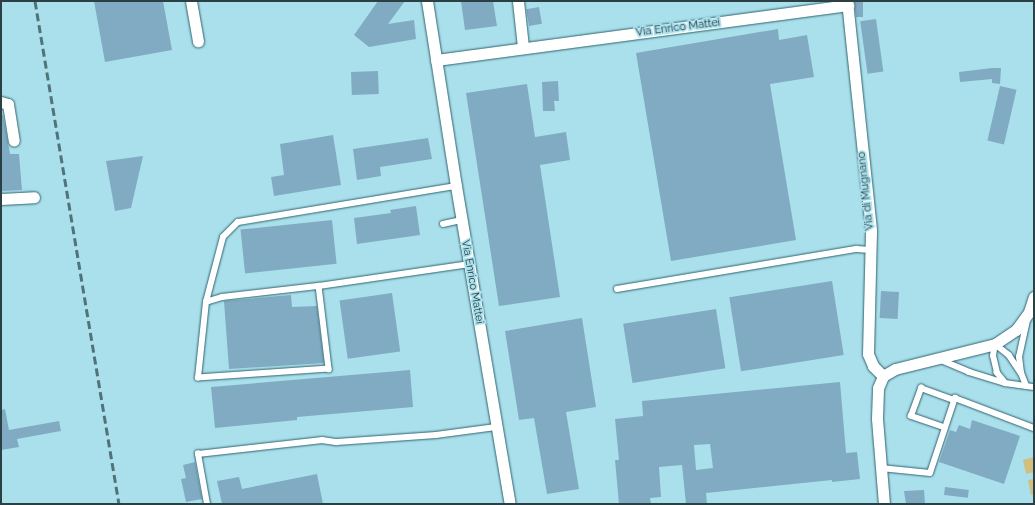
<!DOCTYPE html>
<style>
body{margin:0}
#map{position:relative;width:1035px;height:505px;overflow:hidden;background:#aae0ec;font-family:Raleway,sans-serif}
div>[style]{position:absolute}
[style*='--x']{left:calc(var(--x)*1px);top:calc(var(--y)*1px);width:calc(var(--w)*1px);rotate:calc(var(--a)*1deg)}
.green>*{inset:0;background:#d2be7f}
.building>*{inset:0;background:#80abc2;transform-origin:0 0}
.roads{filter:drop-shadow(0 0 1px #30646e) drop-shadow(0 0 1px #30646e)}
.lane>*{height:5.5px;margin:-2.75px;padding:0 2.75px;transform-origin:2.75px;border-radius:2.75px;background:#fff}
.street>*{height:11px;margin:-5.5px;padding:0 5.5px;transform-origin:5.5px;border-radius:5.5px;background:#fff}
.rail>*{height:3px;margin-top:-1.5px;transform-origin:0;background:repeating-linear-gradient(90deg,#52727a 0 8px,transparent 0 12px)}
span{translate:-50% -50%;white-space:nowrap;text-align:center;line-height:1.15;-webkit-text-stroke:3.5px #aae0ec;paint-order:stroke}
.street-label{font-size:11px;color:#2a4045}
.frame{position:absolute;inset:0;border:2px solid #2a4045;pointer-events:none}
</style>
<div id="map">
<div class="green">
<div style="clip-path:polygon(1034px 457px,1034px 472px,1026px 474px,1023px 460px)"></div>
<div style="clip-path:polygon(1034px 479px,1034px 494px,1031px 495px,1028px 480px)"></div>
</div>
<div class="building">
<div style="clip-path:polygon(94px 1px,163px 1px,172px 50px,105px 62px)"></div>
<div style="clip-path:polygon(378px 1px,405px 1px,388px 24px,414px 20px,416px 39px,369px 47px,354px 35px)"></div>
<div style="clip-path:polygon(461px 1px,493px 1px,497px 26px,465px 30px)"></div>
<div style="clip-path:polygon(854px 2px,863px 2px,863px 17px,856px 17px)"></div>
<div style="left:539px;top:7px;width:17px;height:13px;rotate:80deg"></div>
<div style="left:876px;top:19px;width:53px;height:16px;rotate:82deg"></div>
<div style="clip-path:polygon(778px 29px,779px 40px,807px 35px,814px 77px,770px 84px,796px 240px,671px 261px,636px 53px)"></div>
<div style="clip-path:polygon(992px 68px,1001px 68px,1000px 84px,992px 83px,992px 79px,960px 82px,959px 72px)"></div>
<div style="left:378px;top:71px;width:23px;height:27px;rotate:88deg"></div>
<div style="clip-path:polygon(558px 81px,559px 101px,554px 101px,555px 111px,543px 111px,542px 82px)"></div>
<div style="clip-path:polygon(527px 84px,535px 137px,566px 132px,570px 160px,540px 165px,560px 297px,499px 306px,466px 93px)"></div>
<div style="left:1000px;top:86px;width:17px;height:56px;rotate:13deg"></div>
<div style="clip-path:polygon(1px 115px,3px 115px,10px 154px,19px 154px,22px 190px,2px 191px)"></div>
<div style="clip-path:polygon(333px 135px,341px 185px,274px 196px,271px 177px,284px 175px,280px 144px)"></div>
<div style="clip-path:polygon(428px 138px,432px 159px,380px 167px,381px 176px,357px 180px,353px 149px)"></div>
<div style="clip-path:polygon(143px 156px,131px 208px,115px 211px,106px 161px)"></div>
<div style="clip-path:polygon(416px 206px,420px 235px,357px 244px,354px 218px,391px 213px,390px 210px)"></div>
<div style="left:332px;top:220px;width:44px;height:92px;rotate:84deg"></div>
<div style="left:832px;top:281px;width:75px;height:104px;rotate:81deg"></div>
<div style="left:881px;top:291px;width:18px;height:27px;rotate:3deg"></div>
<div style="left:392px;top:293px;width:59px;height:53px;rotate:82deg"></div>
<div style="clip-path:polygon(291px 295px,292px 307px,317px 306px,324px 363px,229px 369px,224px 301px)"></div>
<div style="left:716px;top:309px;width:60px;height:94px;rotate:81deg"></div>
<div style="clip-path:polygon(582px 318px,596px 407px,566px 412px,579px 489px,547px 494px,534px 418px,519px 420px,505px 331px)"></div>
<div style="clip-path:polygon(410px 370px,413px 407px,297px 417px,297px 420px,215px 428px,211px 387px)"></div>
<div style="clip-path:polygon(evenodd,840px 382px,846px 453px,857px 452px,860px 479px,832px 482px,832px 480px,706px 493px,707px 504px,686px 504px,682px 465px,659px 467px,661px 497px,650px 498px,651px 504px,619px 504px,615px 460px,619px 460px,615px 419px,643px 416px,642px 401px,840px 382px,710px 444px,713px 468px,696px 470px,694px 445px,710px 444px)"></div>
<div style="clip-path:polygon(5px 409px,9px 430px,59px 421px,61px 431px,17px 439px,19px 447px,1px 450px,1px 410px)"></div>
<div style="clip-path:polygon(972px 420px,1020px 436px,1004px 484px,939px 462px,950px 430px,956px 432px,959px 425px,970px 429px)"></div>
<div style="clip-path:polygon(195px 462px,202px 499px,186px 502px,181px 479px,186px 478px,183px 465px)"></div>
<div style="clip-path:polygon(317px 474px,323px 504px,222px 504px,217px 481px,239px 477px,242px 489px)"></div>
<div style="left:945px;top:487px;width:24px;height:8px;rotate:7deg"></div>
<div style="clip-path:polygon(924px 490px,925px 504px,906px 504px,904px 491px)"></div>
</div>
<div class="roads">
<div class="lane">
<div style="--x:443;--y:224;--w:19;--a:-12"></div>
<div style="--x:319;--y:286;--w:152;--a:-8.3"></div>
<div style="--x:617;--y:289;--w:243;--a:-9.5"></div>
<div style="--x:857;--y:249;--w:13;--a:4"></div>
<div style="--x:206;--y:302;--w:17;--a:-17"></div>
<div style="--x:222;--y:297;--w:98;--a:-6.5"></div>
<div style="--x:319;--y:286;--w:84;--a:83.1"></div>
<div style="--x:329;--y:369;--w:131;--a:176.1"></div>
<div style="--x:198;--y:378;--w:76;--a:-84"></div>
<div style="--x:206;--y:302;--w:67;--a:-75.3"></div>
<div style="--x:223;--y:237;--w:21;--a:-45"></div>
<div style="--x:238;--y:222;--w:221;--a:-9.4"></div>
<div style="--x:939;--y:359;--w:33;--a:23"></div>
<div style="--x:969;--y:372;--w:38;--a:17"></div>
<div style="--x:1005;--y:383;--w:29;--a:8"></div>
<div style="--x:1005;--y:383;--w:13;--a:-129"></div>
<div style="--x:997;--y:373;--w:17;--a:-103"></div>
<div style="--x:993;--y:356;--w:12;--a:-81"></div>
<div style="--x:995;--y:344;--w:18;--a:38"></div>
<div style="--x:1009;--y:355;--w:22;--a:56"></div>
<div style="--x:1026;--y:386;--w:14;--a:-111"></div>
<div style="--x:1021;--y:373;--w:16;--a:-97"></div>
<div style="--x:1019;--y:357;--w:42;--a:-77.6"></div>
<div style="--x:945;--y:428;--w:36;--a:-161"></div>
<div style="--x:911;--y:416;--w:30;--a:-70"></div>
<div style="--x:921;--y:388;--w:35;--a:20"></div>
<div style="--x:881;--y:468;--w:49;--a:5.8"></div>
<div style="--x:930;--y:473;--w:79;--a:-71.6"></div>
<div style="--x:955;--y:398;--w:85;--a:20.8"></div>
<div style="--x:207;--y:504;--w:51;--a:-100.2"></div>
<div style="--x:198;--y:454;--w:125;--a:-6.4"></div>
<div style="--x:322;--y:440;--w:15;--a:8"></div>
<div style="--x:337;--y:442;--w:99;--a:-4"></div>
<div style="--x:436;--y:435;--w:62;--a:-7.5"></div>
</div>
<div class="street">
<div style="--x:191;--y:1;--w:41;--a:80.1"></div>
<div style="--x:427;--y:1;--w:187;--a:81.1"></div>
<div style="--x:456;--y:186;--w:323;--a:80.4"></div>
<div style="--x:518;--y:1;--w:46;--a:83.8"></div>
<div style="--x:847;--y:1;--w:231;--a:84"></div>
<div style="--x:871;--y:231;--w:123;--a:91.4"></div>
<div style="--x:868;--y:354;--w:13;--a:67"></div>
<div style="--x:873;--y:366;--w:14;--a:45"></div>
<div style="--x:436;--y:60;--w:416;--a:-7.6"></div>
<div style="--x:1;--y:102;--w:7;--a:16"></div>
<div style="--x:8;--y:104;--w:37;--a:81"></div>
<div style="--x:1;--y:199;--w:33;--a:-3"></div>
<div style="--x:884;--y:504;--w:86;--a:-94.7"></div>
<div style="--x:877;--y:418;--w:30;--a:-88"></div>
<div style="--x:878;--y:388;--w:13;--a:-67"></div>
<div style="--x:883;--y:376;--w:14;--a:-30"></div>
<div style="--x:895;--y:369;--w:103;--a:-14"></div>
<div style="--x:995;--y:344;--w:25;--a:-34"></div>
<div style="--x:1016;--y:330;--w:22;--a:-54"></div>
<div style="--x:1029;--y:312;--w:16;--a:-72"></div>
</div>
</div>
<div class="rail">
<div style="--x:35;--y:1;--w:510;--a:80.52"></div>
</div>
<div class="street-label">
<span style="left:678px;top:28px;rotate:-7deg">Via Enrico Mattei</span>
<span style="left:866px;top:191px;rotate:-96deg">Via di Mugnano</span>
<span style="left:472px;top:282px;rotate:80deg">Via Enrico Mattei</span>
</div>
<div class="frame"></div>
</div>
